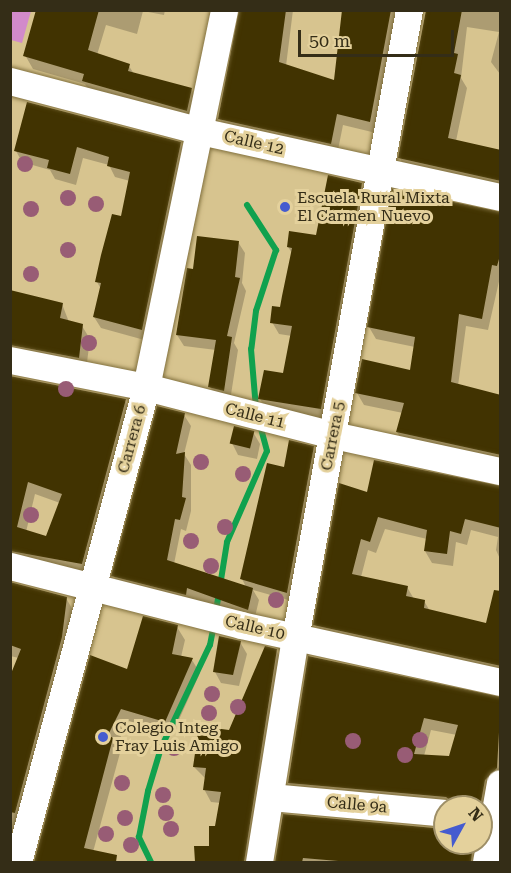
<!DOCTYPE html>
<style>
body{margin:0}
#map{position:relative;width:511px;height:873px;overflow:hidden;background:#d7c48f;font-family:"Roboto Serif",serif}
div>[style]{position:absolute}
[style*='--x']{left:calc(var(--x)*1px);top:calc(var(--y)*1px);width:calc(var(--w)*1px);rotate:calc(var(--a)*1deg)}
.green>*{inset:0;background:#d28aca}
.shadow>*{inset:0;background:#0003}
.stream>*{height:6px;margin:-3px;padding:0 3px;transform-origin:3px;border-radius:3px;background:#10a14e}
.building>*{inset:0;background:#413301;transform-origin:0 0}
.roads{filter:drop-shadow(0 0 2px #81703d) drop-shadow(0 0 2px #81703d)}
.minor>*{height:27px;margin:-13.5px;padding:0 13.5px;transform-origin:13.5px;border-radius:13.5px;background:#fff}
.trees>*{width:16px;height:16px;margin:-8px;border-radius:50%;background:#985c75}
.dots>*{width:16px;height:16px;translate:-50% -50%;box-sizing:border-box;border:3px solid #e4d19c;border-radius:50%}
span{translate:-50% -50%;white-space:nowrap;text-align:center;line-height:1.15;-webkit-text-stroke:6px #e4d19c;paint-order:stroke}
.street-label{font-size:16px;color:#342d17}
.poi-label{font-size:16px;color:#342d17}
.left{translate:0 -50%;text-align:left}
.frame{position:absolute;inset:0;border:12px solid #342d17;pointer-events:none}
.north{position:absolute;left:433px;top:795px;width:60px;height:60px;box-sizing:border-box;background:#e4d19c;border:2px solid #9e8f67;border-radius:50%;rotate:50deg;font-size:16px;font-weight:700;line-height:24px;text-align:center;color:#342d17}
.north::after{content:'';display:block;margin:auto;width:21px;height:27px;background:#455bcf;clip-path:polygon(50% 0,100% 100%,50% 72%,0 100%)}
.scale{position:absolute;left:298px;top:30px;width:156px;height:27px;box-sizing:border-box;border:3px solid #342d17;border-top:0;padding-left:8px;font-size:18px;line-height:21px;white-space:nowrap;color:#342d17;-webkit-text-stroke:4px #e4d19c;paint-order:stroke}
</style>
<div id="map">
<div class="green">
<div style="clip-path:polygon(10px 11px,31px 11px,22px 43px,11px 40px)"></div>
</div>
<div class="shadow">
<div style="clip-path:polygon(37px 10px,165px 10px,164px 15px,143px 11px,137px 34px,106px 25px,97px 55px,129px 66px,134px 74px,191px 89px,199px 103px,194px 124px,91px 95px,85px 84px,33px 69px,25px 55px)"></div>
<div style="clip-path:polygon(241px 10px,293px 10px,286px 66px,335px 82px,350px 10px,395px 10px,395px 45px,376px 133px,343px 125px,337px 155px,226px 130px,219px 118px)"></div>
<div style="clip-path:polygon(427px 10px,500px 10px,500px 74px,491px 62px,499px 32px,467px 27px,461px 78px,467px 88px,456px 141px,500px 152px,500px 191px,406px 170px,400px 158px)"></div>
<div style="clip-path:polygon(28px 104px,180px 143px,186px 155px,148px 341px,101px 328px,94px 317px,101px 289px,97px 282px,122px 217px,130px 181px,115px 177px,109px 165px,83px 158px,76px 185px,55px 179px,50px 170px,22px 162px,16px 151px)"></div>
<div style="clip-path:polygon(361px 184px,367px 196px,327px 420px,267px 410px,260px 399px,284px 375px,292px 336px,279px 334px,272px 322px,281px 309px,292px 253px,288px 247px,317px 237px)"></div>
<div style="clip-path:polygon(500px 213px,500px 277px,488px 330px,466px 326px,458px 386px,500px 397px,500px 394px,500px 465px,404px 444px,397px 432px,403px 413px,364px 405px,357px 393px,411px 371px,415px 347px,376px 339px,369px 327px)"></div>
<div style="clip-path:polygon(238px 242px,245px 253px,242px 283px,246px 291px,234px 343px,238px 350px,230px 401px,217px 398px,210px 387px,216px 350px,184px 346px,177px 335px,194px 271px)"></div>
<div style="clip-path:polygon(10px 295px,62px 304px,69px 322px,82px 326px,90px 339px,86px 370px,10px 361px)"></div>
<div style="clip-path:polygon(evenodd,10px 378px,125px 401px,133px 414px,89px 576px,10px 567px,10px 378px,35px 494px,60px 503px,47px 538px,26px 532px,35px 494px)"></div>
<div style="clip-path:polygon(184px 415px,191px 426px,184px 454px,191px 465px,191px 511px,186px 531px,181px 529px,174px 564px,246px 587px,242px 579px,285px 469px,313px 448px,318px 456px,292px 601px,253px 590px,259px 600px,254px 621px,193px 599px,192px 605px,120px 587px,113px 575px)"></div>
<div style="clip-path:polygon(253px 432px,260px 444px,257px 459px,238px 455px,232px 443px)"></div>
<div style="clip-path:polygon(500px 488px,500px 559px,496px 550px,498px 537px,471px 530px,467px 545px,456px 542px,453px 566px,432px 563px,425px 551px,427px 539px,385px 529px,376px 553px,368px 550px,361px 577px,407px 587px,414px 599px,424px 601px,430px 611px,487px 625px,500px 608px,500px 678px,322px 636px,315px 625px,368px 494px)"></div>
<div style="clip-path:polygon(10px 584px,66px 598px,74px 612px,10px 862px,10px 680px,19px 658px,10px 656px)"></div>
<div style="clip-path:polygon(177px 627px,185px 640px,181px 657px,192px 660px,200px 673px,172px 735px,129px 721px,116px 746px,120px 753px,93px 852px,106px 854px,111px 862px,36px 862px,91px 657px,128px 671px)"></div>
<div style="clip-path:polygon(240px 642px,247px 654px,239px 686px,221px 683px,215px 672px)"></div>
<div style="clip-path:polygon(276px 650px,283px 663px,251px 862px,195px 862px,196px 847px,211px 847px,221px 803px,211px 802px,204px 789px,206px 779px,194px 767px,230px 732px)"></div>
<div style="clip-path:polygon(evenodd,309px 658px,500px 698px,500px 783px,480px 862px,276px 862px,284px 816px,445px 830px,445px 843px,481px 843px,481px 807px,296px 795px,289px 783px,309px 658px,431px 730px,457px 735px,450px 757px,424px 756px,431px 730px)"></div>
</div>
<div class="stream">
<div style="--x:247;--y:205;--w:54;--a:57.2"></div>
<div style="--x:276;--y:250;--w:64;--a:108.2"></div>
<div style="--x:256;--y:311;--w:38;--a:97"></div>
<div style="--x:251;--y:349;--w:59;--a:85.2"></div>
<div style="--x:216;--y:611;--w:70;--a:-80.9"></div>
<div style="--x:227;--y:542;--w:99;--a:-66.3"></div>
<div style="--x:267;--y:451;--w:28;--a:-105"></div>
<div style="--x:151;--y:862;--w:28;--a:-116"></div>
<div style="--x:139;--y:837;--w:47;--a:-78.9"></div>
<div style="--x:148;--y:791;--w:45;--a:-73.2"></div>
<div style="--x:161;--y:748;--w:114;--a:-64.6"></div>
<div style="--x:210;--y:645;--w:21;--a:-79"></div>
</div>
<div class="building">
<div style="clip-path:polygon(36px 10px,99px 10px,88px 50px,130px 64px,128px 71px,192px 88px,187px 111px,82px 81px,84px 74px,23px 56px)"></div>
<div style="clip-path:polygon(239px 10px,286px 10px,279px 62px,334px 80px,342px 10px,391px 10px,370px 122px,337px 114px,331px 144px,218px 119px)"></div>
<div style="clip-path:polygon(426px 10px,462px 10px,454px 53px,458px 54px,454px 73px,461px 75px,448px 138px,501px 150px,501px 181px,398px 158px)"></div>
<div style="clip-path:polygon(27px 102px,181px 142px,142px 330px,93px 317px,101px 283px,95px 282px,101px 255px,112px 214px,121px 216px,130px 172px,107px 166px,109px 157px,77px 147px,70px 174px,47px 168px,49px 160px,14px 151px)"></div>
<div style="clip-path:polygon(328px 175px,362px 183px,321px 409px,258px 399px,264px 370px,283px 373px,292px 326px,270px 323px,272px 306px,280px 307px,282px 296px,292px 248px,287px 247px,289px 231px,316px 235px)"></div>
<div style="clip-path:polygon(392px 189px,501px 212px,501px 252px,497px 266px,492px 265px,482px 319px,459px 314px,451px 382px,501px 395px,501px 455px,396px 432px,404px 403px,355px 393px,362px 359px,410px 370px,415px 337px,367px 327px)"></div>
<div style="clip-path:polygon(197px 236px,239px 241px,235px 277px,240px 278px,227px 336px,232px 337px,224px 391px,208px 387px,216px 340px,176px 335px,187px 268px,193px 269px)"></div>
<div style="clip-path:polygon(10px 290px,63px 303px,60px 318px,83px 324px,79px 358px,10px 345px)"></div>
<div style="clip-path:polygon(evenodd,10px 376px,126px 399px,82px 564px,10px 551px,10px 376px,28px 482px,62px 494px,46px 536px,17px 527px,28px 482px)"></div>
<div style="clip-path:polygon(157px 406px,185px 413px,176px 454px,185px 452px,182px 497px,186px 498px,180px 520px,175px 519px,167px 560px,253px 588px,248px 610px,187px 588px,186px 595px,111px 576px)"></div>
<div style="left:234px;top:426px;width:21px;height:18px;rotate:14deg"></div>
<div style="clip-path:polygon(289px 440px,314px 446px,287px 593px,240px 579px,267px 463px,284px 467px)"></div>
<div style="clip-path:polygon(374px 460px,501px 486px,501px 528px,465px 519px,461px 534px,450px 531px,447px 554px,424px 551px,427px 530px,378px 517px,370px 542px,361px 539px,352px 574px,408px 586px,406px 596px,425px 600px,424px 608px,486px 623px,494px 590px,501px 591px,501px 666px,313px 625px,339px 483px,367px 492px)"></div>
<div style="clip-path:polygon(10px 582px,67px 597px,62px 637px,15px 813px,10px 812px,10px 676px,21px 649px,10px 645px)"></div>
<div style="clip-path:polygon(143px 616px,178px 625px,172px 654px,193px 658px,165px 722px,121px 709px,108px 735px,113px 738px,84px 848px,117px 855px,116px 862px,34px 862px,90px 655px,127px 669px)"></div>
<div style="clip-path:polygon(219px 636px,241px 641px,233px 675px,213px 672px)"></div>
<div style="clip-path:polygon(265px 646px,277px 649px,244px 862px,195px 862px,194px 846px,209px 846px,209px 826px,215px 826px,221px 792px,203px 790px,206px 768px,193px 767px,199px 726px,229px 730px)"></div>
<div style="clip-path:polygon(evenodd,308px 656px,501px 697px,497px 768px,485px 780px,480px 807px,459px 807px,446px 797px,288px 783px,308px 656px,424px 718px,458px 725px,449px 756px,414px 754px,424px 718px)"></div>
<div style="clip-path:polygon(283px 814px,445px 829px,445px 843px,473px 843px,471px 862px,350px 862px,303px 858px,302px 862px,275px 862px)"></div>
</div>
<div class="roads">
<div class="minor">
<div style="--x:10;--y:81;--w:196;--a:14.7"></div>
<div style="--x:200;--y:131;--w:307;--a:12.4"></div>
<div style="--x:10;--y:360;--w:139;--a:11.2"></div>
<div style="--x:146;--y:387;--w:193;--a:14.4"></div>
<div style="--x:333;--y:435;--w:171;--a:12.2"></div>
<div style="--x:10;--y:566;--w:238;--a:14.3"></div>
<div style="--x:241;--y:625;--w:265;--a:12.4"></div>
<div style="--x:270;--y:797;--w:176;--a:5.2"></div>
<div style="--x:18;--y:862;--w:492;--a:-74.9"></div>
<div style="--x:146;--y:387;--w:385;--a:-78.3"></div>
<div style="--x:259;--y:862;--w:227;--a:-80.9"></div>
<div style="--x:295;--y:638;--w:638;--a:-79.71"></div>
<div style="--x:486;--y:862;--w:80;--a:-80"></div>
</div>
</div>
<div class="trees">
<div style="left:25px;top:164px"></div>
<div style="left:68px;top:198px"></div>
<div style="left:96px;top:204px"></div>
<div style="left:31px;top:209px"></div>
<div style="left:68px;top:250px"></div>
<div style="left:31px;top:274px"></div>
<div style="left:89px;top:343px"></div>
<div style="left:66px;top:389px"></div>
<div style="left:201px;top:462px"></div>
<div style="left:243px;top:474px"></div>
<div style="left:31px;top:515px"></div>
<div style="left:225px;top:527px"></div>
<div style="left:191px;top:541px"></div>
<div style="left:211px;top:566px"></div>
<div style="left:276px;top:600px"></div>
<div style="left:212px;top:694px"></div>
<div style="left:238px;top:707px"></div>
<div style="left:209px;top:713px"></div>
<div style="left:420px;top:740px"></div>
<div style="left:353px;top:741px"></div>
<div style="left:174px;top:748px"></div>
<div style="left:405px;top:755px"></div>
<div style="left:122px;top:783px"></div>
<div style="left:163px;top:795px"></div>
<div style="left:166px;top:813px"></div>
<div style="left:125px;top:818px"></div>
<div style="left:171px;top:829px"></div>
<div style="left:106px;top:834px"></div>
<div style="left:131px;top:845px"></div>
</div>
<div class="dots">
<div style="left:285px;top:207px;background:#455bcf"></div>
<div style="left:103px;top:737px;background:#455bcf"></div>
</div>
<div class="street-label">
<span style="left:254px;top:143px;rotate:13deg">Calle 12</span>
<span style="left:255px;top:416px;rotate:14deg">Calle 11</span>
<span style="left:333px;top:436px;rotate:-79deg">Carrera 5</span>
<span style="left:132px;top:439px;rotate:-75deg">Carrera 6</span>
<span style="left:255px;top:628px;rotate:13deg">Calle 10</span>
<span style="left:357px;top:805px;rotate:5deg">Calle 9a</span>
</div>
<div class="poi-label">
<span class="left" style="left:297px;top:207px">Escuela Rural Mixta<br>El Carmen Nuevo</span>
<span class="left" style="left:115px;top:737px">Colegio Integ<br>Fray Luis Amigo</span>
</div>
<div class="frame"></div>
<div class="north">N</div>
<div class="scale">50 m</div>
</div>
